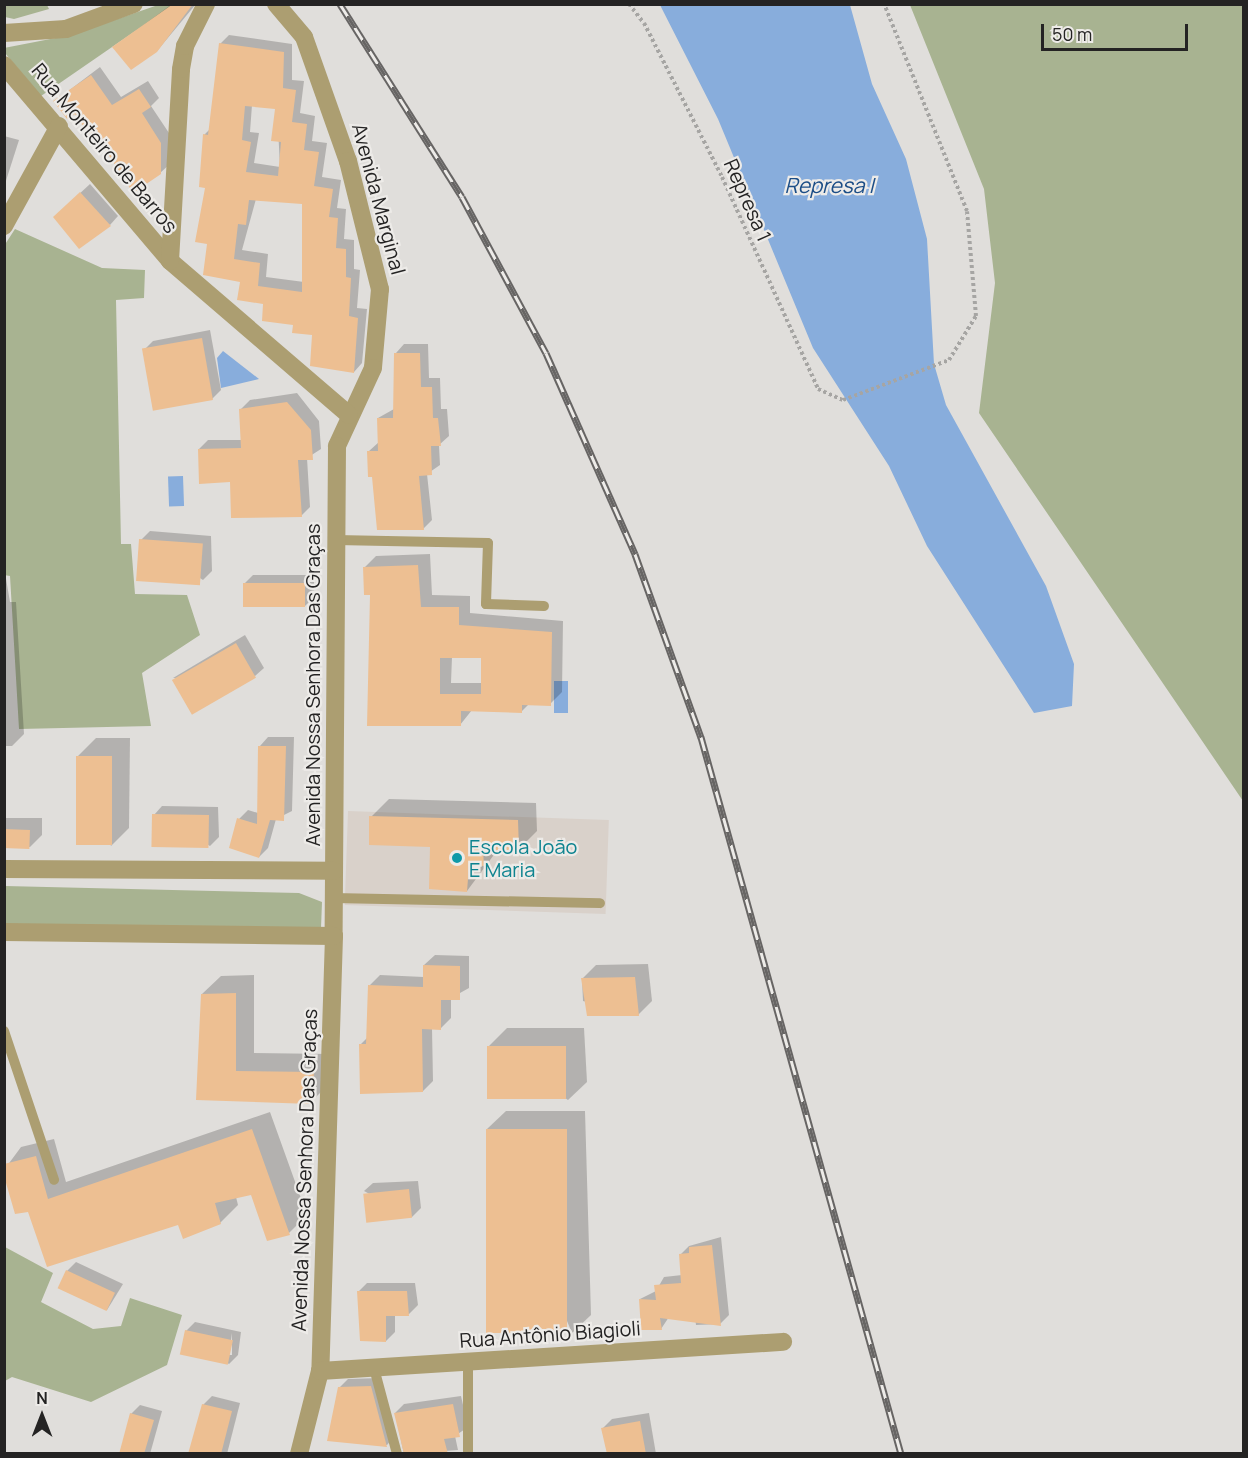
<!DOCTYPE html>
<meta charset="utf-8">
<style>
body{margin:0}
#map{position:relative;width:1248px;height:1458px;overflow:hidden;background:#e0dedb;font-family:Manrope,sans-serif}
div>[style]{position:absolute}
[style*='--x']{left:calc(var(--x)*1px);top:calc(var(--y)*1px);width:calc(var(--w)*1px);rotate:calc(var(--a)*1deg)}
.built>*{inset:0;background:#d9d1ca;transform-origin:0 0}
.green>*{inset:0;background:#a8b391}
.water>*{inset:0;background:#88addc;transform-origin:0 0}
.shadow>*{inset:0;background:#0003}
.building>*{inset:0;background:#edbf92;transform-origin:0 0}
.path>*{height:4px;margin-top:-2px;transform-origin:0;background:repeating-linear-gradient(90deg,#a6a5a3 0 3px,transparent 0 6px)}
.lane>*{height:10px;margin:-5px;padding:0 5px;transform-origin:5px;border-radius:5px;background:#ac9e71}
.street>*{height:18px;margin:-9px;padding:0 9px;transform-origin:9px;border-radius:9px;background:#ac9e71}
.rail>*{height:7px;margin-top:-3.5px;transform-origin:0;background:repeating-linear-gradient(90deg,#edebe8 0 14px,#676564 0 28px);box-sizing:border-box;border-block:2px solid #676564}
.dots>*{width:16px;height:16px;translate:-50% -50%;box-sizing:border-box;border:3px solid #edebe8;border-radius:50%}
span{translate:-50% -50%;white-space:nowrap;text-align:center;line-height:1.15;-webkit-text-stroke:4.5px #edebe8;paint-order:stroke}
.street-label{font-size:20px;color:#242323}
.culture-label{font-size:20px;color:#0d838f}
.left{translate:0 -50%;text-align:left}
.water-label{font-size:21px;color:#1b4d86;font-style:italic}
.frame{position:absolute;inset:0;border:6px solid #242323;pointer-events:none}
.north{position:absolute;left:12px;top:1386px;width:60px;height:60px;-webkit-text-stroke:4px #edebe8;paint-order:stroke;rotate:0deg;font-size:16px;font-weight:700;line-height:24px;text-align:center;color:#242323}
.north::after{content:'';display:block;margin:auto;width:21px;height:27px;background:#242323;clip-path:polygon(50% 0,100% 100%,50% 72%,0 100%)}
.scale{position:absolute;left:1041px;top:24px;width:147px;height:27px;box-sizing:border-box;border:3px solid #242323;border-top:0;padding-left:8px;font-size:18px;line-height:21px;white-space:nowrap;color:#242323;-webkit-text-stroke:4px #edebe8;paint-order:stroke}
</style>
<div id="map">
<div class="built">
<div style="left:348px;top:811px;width:261px;height:94px;rotate:2deg"></div>
</div>
<div class="green">
<div style="clip-path:polygon(5px 4px,47px 5px,49px 9px,14px 19px,5px 17px)"></div>
<div style="clip-path:polygon(158px 5px,173px 5px,41px 96px,5px 53px,4px 48px,71px 35px)"></div>
<div style="clip-path:polygon(910px 5px,1243px 5px,1243px 801px,979px 413px,995px 283px,984px 189px)"></div>
<div style="clip-path:polygon(15px 229px,102px 268px,145px 270px,144px 298px,116px 300px,121px 544px,131px 544px,135px 594px,187px 595px,200px 635px,142px 673px,151px 726px,19px 729px,10px 576px,4px 575px,4px 246px)"></div>
<div style="clip-path:polygon(5px 886px,299px 893px,322px 902px,321px 928px,5px 925px)"></div>
<div style="clip-path:polygon(5px 1247px,53px 1273px,41px 1302px,93px 1329px,121px 1326px,130px 1298px,182px 1315px,167px 1365px,91px 1402px,12px 1377px,5px 1381px)"></div>
</div>
<div class="water">
<div style="clip-path:polygon(660px 5px,850px 5px,872px 84px,906px 159px,927px 239px,934px 364px,946px 405px,1046px 586px,1074px 664px,1072px 706px,1034px 713px,927px 546px,889px 466px,813px 348px,718px 119px)"></div>
<div style="clip-path:polygon(223px 351px,259px 379px,221px 388px,217px 358px)"></div>
<div style="left:183px;top:476px;width:30px;height:15px;rotate:88deg"></div>
<div style="left:554px;top:681px;width:14px;height:32px"></div>
</div>
<div class="shadow">
<div style="clip-path:polygon(172px 4px,196px 4px,157px 51px,114px 47px)"></div>
<div style="clip-path:polygon(evenodd,229px 35px,292px 44px,292px 80px,304px 81px,300px 113px,315px 116px,312px 141px,327px 143px,322px 177px,341px 180px,337px 208px,346px 209px,344px 239px,354px 240px,354px 269px,360px 270px,357px 308px,367px 309px,362px 363px,354px 372px,314px 333px,265px 303px,209px 243px,204px 135px,210px 129px,220px 44px,229px 35px,252px 105px,277px 108px,280px 167px,254px 163px,259px 133px,250px 132px,252px 105px,229px 35px,256px 199px,303px 203px,304px 282px,266px 277px,268px 254px,242px 250px,256px 199px)"></div>
<div style="clip-path:polygon(100px 67px,121px 97px,148px 81px,159px 98px,151px 106px,169px 133px,170px 164px,160px 173px,99px 138px,75px 112px,55px 101px)"></div>
<div style="clip-path:polygon(4px 136px,19px 140px,4px 187px)"></div>
<div style="clip-path:polygon(90px 184px,118px 216px,110px 225px,64px 208px)"></div>
<div style="clip-path:polygon(210px 330px,221px 390px,212px 399px,144px 350px,153px 341px)"></div>
<div style="clip-path:polygon(404px 344px,428px 344px,429px 378px,440px 378px,441px 409px,447px 409px,449px 436px,439px 445px,440px 465px,427px 474px,432px 520px,423px 529px,369px 451px,379px 442px,378px 418px,394px 409px,396px 353px)"></div>
<div style="clip-path:polygon(297px 393px,319px 421px,321px 449px,307px 458px,310px 507px,301px 516px,231px 480px,199px 449px,208px 440px,242px 440px,241px 409px,250px 400px)"></div>
<div style="clip-path:polygon(150px 531px,211px 536px,212px 571px,203px 580px,141px 540px)"></div>
<div style="clip-path:polygon(evenodd,430px 554px,432px 595px,470px 596px,470px 613px,563px 621px,562px 692px,550px 704px,529px 704px,521px 712px,472px 710px,460px 725px,372px 593px,364px 568px,376px 556px,430px 554px,452px 657px,483px 657px,483px 683px,451px 683px,452px 657px)"></div>
<div style="clip-path:polygon(4px 567px,10px 602px,16px 602px,24px 734px,12px 746px,4px 746px)"></div>
<div style="clip-path:polygon(253px 575px,314px 575px,314px 597px,305px 606px,244px 584px)"></div>
<div style="clip-path:polygon(245px 635px,264px 668px,255px 676px,173px 678px)"></div>
<div style="clip-path:polygon(268px 737px,294px 737px,292px 811px,276px 819px,268px 848px,259px 857px,239px 819px,248px 810px,258px 813px,260px 746px)"></div>
<div style="clip-path:polygon(96px 738px,130px 738px,129px 828px,111px 846px,78px 756px)"></div>
<div style="clip-path:polygon(389px 799px,536px 803px,537px 831px,519px 849px,499px 848px,467px 891px,432px 845px,371px 817px)"></div>
<div style="clip-path:polygon(162px 806px,218px 807px,219px 837px,210px 846px,154px 815px)"></div>
<div style="clip-path:polygon(4px 818px,42px 818px,42px 835px,30px 847px,4px 846px)"></div>
<div style="clip-path:polygon(435px 955px,469px 956px,469px 988px,451px 998px,451px 1018px,441px 1028px,432px 1028px,433px 1081px,423px 1091px,360px 1045px,368px 1037px,370px 985px,380px 975px,424px 977px,424px 965px)"></div>
<div style="clip-path:polygon(648px 964px,652px 1001px,638px 1015px,583px 1001px,582px 979px,596px 965px)"></div>
<div style="clip-path:polygon(254px 975px,254px 1053px,331px 1054px,329px 1084px,311px 1102px,197px 1099px,202px 994px,221px 976px)"></div>
<div style="clip-path:polygon(507px 1028px,584px 1028px,587px 1082px,568px 1100px,488px 1047px)"></div>
<div style="clip-path:polygon(506px 1111px,585px 1111px,591px 1315px,572px 1333px,487px 1129px)"></div>
<div style="clip-path:polygon(270px 1112px,307px 1215px,289px 1233px,252px 1193px,236px 1197px,238px 1205px,220px 1223px,29px 1210px,4px 1170px,21px 1147px,54px 1139px,66px 1182px)"></div>
<div style="clip-path:polygon(418px 1181px,421px 1208px,412px 1217px,364px 1191px,373px 1183px)"></div>
<div style="clip-path:polygon(721px 1237px,729px 1315px,720px 1324px,696px 1325px,695px 1317px,669px 1317px,661px 1329px,640px 1299px,656px 1291px,664px 1277px,682px 1275px,680px 1255px,689px 1246px)"></div>
<div style="clip-path:polygon(76px 1262px,123px 1284px,107px 1310px,67px 1271px)"></div>
<div style="clip-path:polygon(367px 1283px,415px 1283px,418px 1305px,409px 1314px,395px 1315px,395px 1332px,386px 1341px,358px 1292px)"></div>
<div style="clip-path:polygon(evenodd,195px 1322px,241px 1332px,238px 1355px,229px 1364px,186px 1331px,195px 1322px,232px 1333px,232px 1355px,229px 1355px,232px 1333px)"></div>
<div style="clip-path:polygon(380px 1378px,395px 1436px,387px 1445px,329px 1439px,339px 1388px,348px 1379px)"></div>
<div style="clip-path:polygon(212px 1396px,240px 1403px,227px 1454px,189px 1454px,203px 1405px)"></div>
<div style="clip-path:polygon(461px 1396px,468px 1427px,455px 1436px,458px 1450px,404px 1454px,395px 1413px,404px 1404px)"></div>
<div style="clip-path:polygon(140px 1405px,162px 1411px,150px 1454px,120px 1454px,131px 1414px)"></div>
<div style="clip-path:polygon(649px 1413px,656px 1454px,609px 1454px,603px 1428px,612px 1419px)"></div>
</div>
<div class="building">
<div style="clip-path:polygon(173px 4px,193px 4px,157px 52px,131px 70px,112px 47px)"></div>
<div style="clip-path:polygon(evenodd,219px 43px,284px 52px,283px 88px,296px 90px,292px 122px,307px 124px,304px 150px,319px 152px,314px 186px,333px 189px,329px 217px,338px 218px,336px 248px,346px 249px,346px 277px,351px 278px,349px 316px,358px 318px,354px 373px,310px 366px,312px 335px,292px 333px,293px 325px,262px 321px,263px 304px,237px 300px,240px 282px,203px 275px,207px 244px,195px 242px,205px 188px,199px 187px,203px 134px,208px 135px,219px 43px,245px 106px,275px 109px,271px 141px,281px 142px,278px 176px,246px 172px,251px 142px,242px 140px,245px 106px,219px 43px,249px 200px,302px 204px,302px 292px,258px 286px,260px 263px,234px 259px,238px 224px,246px 225px,249px 200px)"></div>
<div style="clip-path:polygon(91px 75px,112px 105px,139px 89px,151px 107px,142px 113px,161px 143px,161px 174px,133px 193px,99px 140px,94px 143px,75px 114px,67px 119px,53px 101px)"></div>
<div style="clip-path:polygon(80px 192px,111px 226px,79px 249px,53px 217px)"></div>
<div style="left:202px;top:338px;width:63px;height:61px;rotate:80deg"></div>
<div style="clip-path:polygon(394px 353px,420px 353px,421px 387px,432px 387px,433px 418px,438px 418px,441px 446px,431px 446px,432px 475px,419px 476px,424px 530px,377px 530px,372px 477px,368px 477px,367px 451px,378px 451px,377px 418px,393px 418px)"></div>
<div style="clip-path:polygon(287px 402px,311px 430px,313px 460px,298px 460px,302px 517px,231px 518px,230px 482px,199px 484px,198px 449px,241px 448px,239px 409px)"></div>
<div style="left:139px;top:539px;width:64px;height:42px;rotate:4deg"></div>
<div style="clip-path:polygon(evenodd,418px 565px,421px 607px,459px 607px,459px 625px,552px 632px,551px 706px,522px 705px,522px 713px,461px 711px,461px 726px,367px 726px,370px 595px,364px 595px,363px 567px,418px 565px,440px 658px,481px 658px,481px 694px,440px 694px,440px 658px)"></div>
<div style="left:243px;top:583px;width:62px;height:24px"></div>
<div style="left:236px;top:643px;width:40px;height:74px;rotate:60deg"></div>
<div style="clip-path:polygon(258px 746px,286px 746px,284px 821px,270px 820px,259px 858px,229px 848px,237px 818px,257px 824px)"></div>
<div style="left:76px;top:756px;width:36px;height:89px"></div>
<div style="left:152px;top:814px;width:57px;height:33px;rotate:1deg"></div>
<div style="clip-path:polygon(369px 816px,518px 820px,519px 850px,483px 850px,484px 866px,469px 865px,467px 892px,429px 889px,430px 847px,369px 845px)"></div>
<div style="left:4px;top:829px;width:26px;height:19px;rotate:2deg"></div>
<div style="clip-path:polygon(423px 965px,460px 966px,460px 1000px,441px 1000px,441px 1030px,422px 1029px,423px 1092px,360px 1094px,359px 1044px,366px 1044px,368px 985px,423px 987px)"></div>
<div style="clip-path:polygon(635px 977px,639px 1016px,587px 1016px,581px 978px)"></div>
<div style="clip-path:polygon(236px 993px,236px 1071px,314px 1072px,311px 1104px,196px 1100px,201px 994px)"></div>
<div style="left:487px;top:1046px;width:79px;height:53px"></div>
<div style="clip-path:polygon(252px 1129px,290px 1235px,267px 1241px,251px 1195px,215px 1203px,221px 1224px,183px 1239px,178px 1225px,47px 1267px,28px 1212px,15px 1214px,4px 1176px,4px 1164px,36px 1156px,48px 1199px)"></div>
<div style="left:486px;top:1129px;width:81px;height:204px"></div>
<div style="left:409px;top:1189px;width:29px;height:46px;rotate:84deg"></div>
<div style="clip-path:polygon(712px 1245px,721px 1326px,660px 1318px,662px 1330px,641px 1330px,639px 1299px,656px 1300px,654px 1285px,681px 1283px,679px 1254px,689px 1253px,689px 1247px)"></div>
<div style="left:66px;top:1270px;width:54px;height:20px;rotate:25deg"></div>
<div style="clip-path:polygon(357px 1291px,407px 1291px,409px 1316px,386px 1316px,386px 1342px,360px 1341px)"></div>
<div style="left:185px;top:1330px;width:49px;height:25px;rotate:12deg"></div>
<div style="clip-path:polygon(371px 1386px,387px 1447px,327px 1441px,338px 1387px)"></div>
<div style="clip-path:polygon(202px 1404px,232px 1411px,221px 1454px,188px 1454px)"></div>
<div style="clip-path:polygon(453px 1404px,460px 1437px,444px 1439px,448px 1454px,404px 1454px,394px 1413px)"></div>
<div style="clip-path:polygon(130px 1413px,154px 1420px,144px 1454px,119px 1454px)"></div>
<div style="clip-path:polygon(640px 1421px,646px 1454px,607px 1454px,601px 1428px)"></div>
</div>
<div class="path">
<div style="--x:629;--y:4;--w:24;--a:52"></div>
<div style="--x:644;--y:23;--w:173;--a:63.1"></div>
<div style="--x:722;--y:177;--w:233;--a:65.6"></div>
<div style="--x:818;--y:389;--w:27;--a:24"></div>
<div style="--x:843;--y:400;--w:113;--a:-20.7"></div>
<div style="--x:949;--y:360;--w:52;--a:-58.5"></div>
<div style="--x:976;--y:316;--w:105;--a:-94.9"></div>
<div style="--x:967;--y:211;--w:223;--a:-111.8"></div>
</div>
<div class="lane">
<div style="--x:336;--y:540;--w:152;--a:1.1"></div>
<div style="--x:488;--y:543;--w:61;--a:91.9"></div>
<div style="--x:486;--y:604;--w:58;--a:2"></div>
<div style="--x:333;--y:898;--w:267;--a:1.1"></div>
<div style="--x:4;--y:1031;--w:157;--a:71.4"></div>
<div style="--x:468;--y:1362;--w:92;--a:90"></div>
<div style="--x:374;--y:1368;--w:89;--a:75"></div>
</div>
<div class="street">
<div style="--x:276;--y:4;--w:43;--a:49.7"></div>
<div style="--x:304;--y:37;--w:132;--a:70.5"></div>
<div style="--x:348;--y:161;--w:132;--a:76"></div>
<div style="--x:380;--y:289;--w:79;--a:95.1"></div>
<div style="--x:373;--y:368;--w:86;--a:114.8"></div>
<div style="--x:337;--y:446;--w:490;--a:90.4"></div>
<div style="--x:334;--y:936;--w:435;--a:91.8"></div>
<div style="--x:320;--y:1371;--w:86;--a:104.2"></div>
<div style="--x:4;--y:33;--w:62;--a:-3.7"></div>
<div style="--x:66;--y:29;--w:72;--a:-20.2"></div>
<div style="--x:4;--y:65;--w:257;--a:49.7"></div>
<div style="--x:170;--y:261;--w:236;--a:40.7"></div>
<div style="--x:4;--y:226;--w:114;--a:-61.2"></div>
<div style="--x:170;--y:261;--w:192;--a:-86.7"></div>
<div style="--x:181;--y:69;--w:23;--a:-80"></div>
<div style="--x:185;--y:46;--w:47;--a:-63.4"></div>
<div style="--x:4;--y:869;--w:330;--a:0.3"></div>
<div style="--x:4;--y:932;--w:330;--a:0.7"></div>
<div style="--x:320;--y:1371;--w:464;--a:-3.6"></div>
</div>
<div class="rail">
<div style="--x:340;--y:4;--w:228;--a:57.7"></div>
<div style="--x:462;--y:197;--w:177;--a:61.7"></div>
<div style="--x:546;--y:353;--w:220;--a:66.1"></div>
<div style="--x:635;--y:554;--w:195;--a:70.2"></div>
<div style="--x:701;--y:737;--w:744;--a:74.41"></div>
</div>
<div class="dots">
<div style="left:457px;top:858px;background:#0f9aa8"></div>
</div>
<div class="street-label">
<span style="left:105px;top:148px;rotate:50deg">Rua Monteiro de Barros</span>
<span style="left:379px;top:199px;rotate:75deg">Avenida Marginal</span>
<span style="left:748px;top:200px;rotate:66deg">Represa 1</span>
<span style="left:312px;top:685px;rotate:-90deg">Avenida Nossa Senhora Das Graças</span>
<span style="left:304px;top:1170px;rotate:-88deg">Avenida Nossa Senhora Das Graças</span>
<span style="left:550px;top:1334px;rotate:-4deg">Rua Antônio Biagioli</span>
</div>
<div class="culture-label">
<span class="left" style="left:469px;top:858px">Escola João<br>E Maria</span>
</div>
<div class="water-label">
<span style="left:829px;top:185px">Represa I</span>
</div>
<div class="frame"></div>
<div class="north">N</div>
<div class="scale">50 m</div>
</div>
